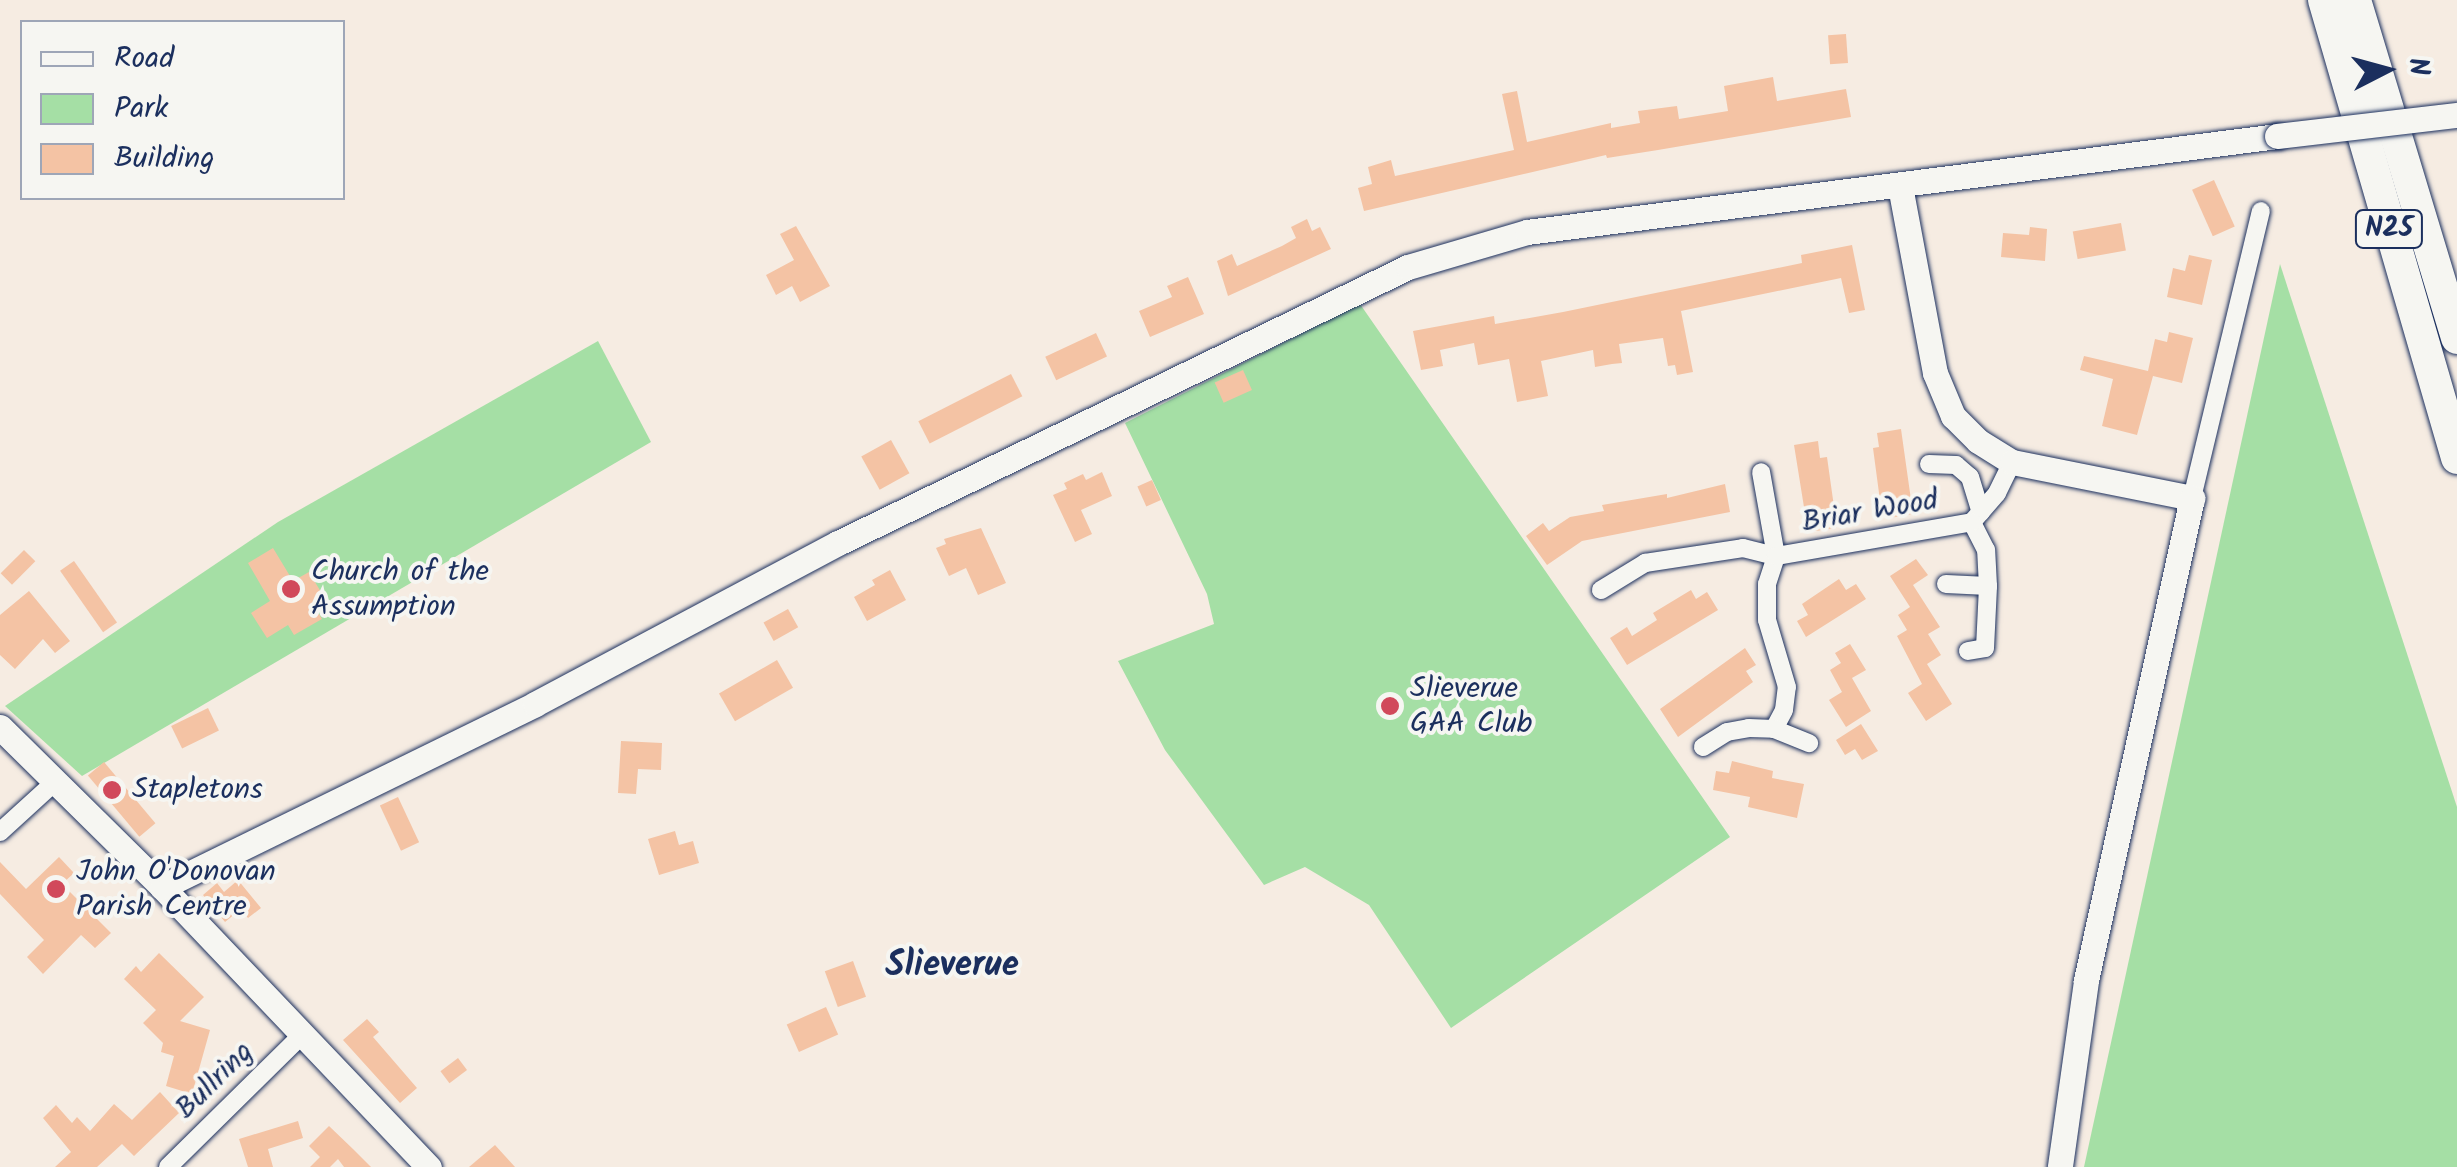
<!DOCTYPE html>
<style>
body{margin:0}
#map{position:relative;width:2457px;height:1167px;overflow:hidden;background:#f6ece2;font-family:Kalam,sans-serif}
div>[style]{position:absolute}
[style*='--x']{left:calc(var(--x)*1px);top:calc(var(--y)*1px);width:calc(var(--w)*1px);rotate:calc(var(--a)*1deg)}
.green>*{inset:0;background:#a5dfa5}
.building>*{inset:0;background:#f4c3a4;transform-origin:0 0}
.roads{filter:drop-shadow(0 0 2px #1b2f5e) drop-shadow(0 0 2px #1b2f5e)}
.street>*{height:18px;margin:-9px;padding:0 9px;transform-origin:9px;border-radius:9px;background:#f6f6f2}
.secondary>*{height:25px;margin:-12.5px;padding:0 12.5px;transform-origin:12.5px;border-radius:12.5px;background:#f6f6f2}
.highway>*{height:32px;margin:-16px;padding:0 16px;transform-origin:16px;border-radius:16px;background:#f6f6f2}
.bridges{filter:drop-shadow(0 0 2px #1b2f5e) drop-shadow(0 0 2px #1b2f5e)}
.secondary-bridge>*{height:25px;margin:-12.5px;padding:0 12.5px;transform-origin:12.5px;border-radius:12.5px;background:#f6f6f2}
.dots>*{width:28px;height:28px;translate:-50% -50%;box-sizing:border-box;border:5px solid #f6f6f2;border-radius:50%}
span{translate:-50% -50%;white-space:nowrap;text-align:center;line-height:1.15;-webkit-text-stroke:8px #f6f6f2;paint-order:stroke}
.shield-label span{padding:2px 8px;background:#f6f6f2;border:2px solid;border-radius:8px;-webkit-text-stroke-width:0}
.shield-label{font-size:28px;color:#1b2f5e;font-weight:700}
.street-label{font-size:30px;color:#1b2f5e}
.poi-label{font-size:30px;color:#1b2f5e}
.left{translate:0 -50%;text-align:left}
.quarter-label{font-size:35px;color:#1b2f5e;font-weight:700}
.legend{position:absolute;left:20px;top:20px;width:325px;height:180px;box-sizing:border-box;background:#f6f6f2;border:2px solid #9ea6b7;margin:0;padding:12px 18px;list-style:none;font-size:30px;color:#1b2f5e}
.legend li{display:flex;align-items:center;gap:20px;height:50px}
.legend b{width:50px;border:2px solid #9ea6b7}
.north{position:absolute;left:2337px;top:20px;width:100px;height:100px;-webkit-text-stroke:8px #f6f6f2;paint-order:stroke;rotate:84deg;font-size:28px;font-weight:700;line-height:40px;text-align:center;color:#1b2f5e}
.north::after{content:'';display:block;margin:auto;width:35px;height:45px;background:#1b2f5e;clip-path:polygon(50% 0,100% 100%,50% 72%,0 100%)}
</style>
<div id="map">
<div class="green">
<div style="clip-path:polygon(2280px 264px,2457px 807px,2457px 1167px,2084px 1167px)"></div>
<div style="clip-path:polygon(1360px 304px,1730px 837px,1451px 1028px,1369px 905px,1305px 867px,1264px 885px,1165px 750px,1118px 661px,1214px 624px,1207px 594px,1125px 423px)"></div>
<div style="clip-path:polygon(598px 341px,651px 442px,82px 776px,5px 706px,278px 522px)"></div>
</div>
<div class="building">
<div style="left:1846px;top:34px;width:29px;height:18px;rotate:86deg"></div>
<div style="clip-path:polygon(1773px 77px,1777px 101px,1846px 89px,1851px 117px,1658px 150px,1607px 158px,1606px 155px,1364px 211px,1358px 188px,1372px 184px,1368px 167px,1391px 160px,1395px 176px,1514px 150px,1502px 94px,1517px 91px,1527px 142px,1611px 123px,1611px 128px,1640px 123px,1638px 111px,1677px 106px,1679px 119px,1728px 111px,1724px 86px)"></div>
<div style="left:2214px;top:180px;width:51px;height:24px;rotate:66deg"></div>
<div style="clip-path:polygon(1307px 219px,1312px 231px,1320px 227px,1331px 249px,1228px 296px,1217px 261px,1232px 254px,1237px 266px,1282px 246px,1296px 238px,1291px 227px)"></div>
<div style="left:2121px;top:223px;width:28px;height:49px;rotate:80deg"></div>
<div style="clip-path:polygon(796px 226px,830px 286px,800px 302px,792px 286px,776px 295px,766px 275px,794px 260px,780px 234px)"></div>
<div style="clip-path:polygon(2030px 227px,2047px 229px,2045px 261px,2001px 257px,2003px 233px,2029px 235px)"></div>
<div style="clip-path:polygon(1852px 245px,1865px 310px,1849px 313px,1841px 278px,1681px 311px,1693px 372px,1677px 375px,1675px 365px,1668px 366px,1663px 338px,1619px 344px,1622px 363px,1612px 364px,1595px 367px,1593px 350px,1541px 361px,1548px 396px,1517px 402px,1509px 359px,1478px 365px,1474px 343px,1440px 350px,1443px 366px,1421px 370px,1413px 331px,1494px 316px,1495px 324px,1563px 312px,1802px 263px,1801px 255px)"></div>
<div style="clip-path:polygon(2189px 255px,2212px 260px,2202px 305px,2167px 297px,2173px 268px,2185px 271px)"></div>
<div style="clip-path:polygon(1188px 277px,1204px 314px,1150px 337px,1139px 311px,1172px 297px,1167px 286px)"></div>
<div style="clip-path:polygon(2169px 332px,2193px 338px,2182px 383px,2153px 376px,2137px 435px,2102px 426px,2113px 379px,2080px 370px,2084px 356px,2148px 371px,2155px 339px,2167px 342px)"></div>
<div style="left:1096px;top:333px;width:26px;height:56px;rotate:65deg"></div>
<div style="left:1243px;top:370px;width:22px;height:31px;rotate:66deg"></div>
<div style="left:1011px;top:374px;width:25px;height:104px;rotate:63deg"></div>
<div style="clip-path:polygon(1901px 429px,1913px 514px,1890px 518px,1888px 507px,1881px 508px,1873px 448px,1879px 447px,1877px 433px)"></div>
<div style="left:891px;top:440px;width:38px;height:34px;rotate:61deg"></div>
<div style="clip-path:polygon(1818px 441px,1820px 458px,1827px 457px,1837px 528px,1808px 532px,1794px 445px)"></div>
<div style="clip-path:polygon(1102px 472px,1112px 496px,1081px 510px,1092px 534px,1075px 542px,1053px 495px,1067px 489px,1064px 483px,1083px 474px,1086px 480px)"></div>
<div style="left:1152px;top:480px;width:22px;height:16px;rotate:66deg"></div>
<div style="clip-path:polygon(1725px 484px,1730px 512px,1582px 541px,1547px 565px,1526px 536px,1543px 523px,1549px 531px,1570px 517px,1604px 511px,1602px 505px,1667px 494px,1667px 498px)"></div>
<div style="clip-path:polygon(981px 528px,1006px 583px,978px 595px,966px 568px,949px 576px,936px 548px,946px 544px,944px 539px)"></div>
<div style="clip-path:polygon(273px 548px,293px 581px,309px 572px,324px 597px,313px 604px,322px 619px,294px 635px,288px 625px,267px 638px,251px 613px,270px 601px,248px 563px)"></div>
<div style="left:24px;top:550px;width:16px;height:33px;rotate:45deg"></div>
<div style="clip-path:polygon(1916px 559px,1928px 575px,1913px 585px,1940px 627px,1928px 634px,1941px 655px,1927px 664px,1952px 704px,1926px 721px,1908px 693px,1922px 684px,1897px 636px,1907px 630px,1898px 615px,1910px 607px,1890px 576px)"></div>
<div style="left:74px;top:561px;width:75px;height:17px;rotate:55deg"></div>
<div style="clip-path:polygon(890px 570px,906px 600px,867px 621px,854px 597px,875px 585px,872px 580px)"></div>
<div style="clip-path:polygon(1839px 579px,1846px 590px,1856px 584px,1866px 599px,1806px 637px,1797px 621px,1808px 615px,1802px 604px)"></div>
<div style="clip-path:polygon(1691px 590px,1696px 599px,1707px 592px,1718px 610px,1627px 665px,1610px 638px,1627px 627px,1632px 636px,1657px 620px,1653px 613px)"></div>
<div style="clip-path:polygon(29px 591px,70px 641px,55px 653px,43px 639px,15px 669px,0 655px,0 615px)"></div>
<div style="left:788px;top:609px;width:21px;height:28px;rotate:61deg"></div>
<div style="clip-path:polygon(1850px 644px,1866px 670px,1852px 678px,1871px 711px,1846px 727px,1829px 700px,1842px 692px,1830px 670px,1841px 663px,1835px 653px)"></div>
<div style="clip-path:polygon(1745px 648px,1756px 665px,1746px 671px,1753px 682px,1678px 737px,1660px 709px)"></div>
<div style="left:777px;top:660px;width:32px;height:67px;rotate:60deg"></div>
<div style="left:208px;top:708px;width:25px;height:41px;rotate:64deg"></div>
<div style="clip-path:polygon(1861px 724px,1878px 751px,1862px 760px,1855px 749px,1845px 755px,1836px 740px)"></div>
<div style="clip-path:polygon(621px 741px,662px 743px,661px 770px,638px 769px,636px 794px,618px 793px)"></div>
<div style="clip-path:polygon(1732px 761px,1773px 771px,1772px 778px,1804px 784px,1797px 818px,1748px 807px,1750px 797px,1713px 790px,1716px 771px,1729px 773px)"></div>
<div style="left:104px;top:762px;width:80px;height:21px;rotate:50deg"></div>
<div style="left:398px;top:797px;width:50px;height:20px;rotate:65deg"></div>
<div style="clip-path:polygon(675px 831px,679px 845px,693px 841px,699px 863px,659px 875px,648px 839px)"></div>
<div style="clip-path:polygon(59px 857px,74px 873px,62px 884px,111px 933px,95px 948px,81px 935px,43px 974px,27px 957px,44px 940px,0 894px,0 862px,26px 889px)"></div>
<div style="clip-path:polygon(238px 880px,261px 908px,248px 918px,241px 909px,225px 922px,203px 895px,217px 883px,224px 892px)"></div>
<div style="clip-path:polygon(159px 953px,204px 997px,180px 1021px,210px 1030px,192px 1094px,166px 1086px,174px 1056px,161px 1052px,163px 1043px,143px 1023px,156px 1010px,124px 979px,136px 966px,141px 972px)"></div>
<div style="left:853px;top:961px;width:38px;height:30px;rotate:70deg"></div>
<div style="left:826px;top:1007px;width:30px;height:43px;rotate:66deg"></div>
<div style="clip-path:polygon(367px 1019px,379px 1032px,373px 1037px,417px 1088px,400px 1103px,343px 1040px)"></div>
<div style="left:458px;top:1058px;width:15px;height:22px;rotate:53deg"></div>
<div style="clip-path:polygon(160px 1092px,179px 1113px,134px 1156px,122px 1144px,97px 1167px,55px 1167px,71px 1152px,43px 1118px,56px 1105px,72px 1123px,77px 1117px,90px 1131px,114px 1104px,132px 1120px)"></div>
<div style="clip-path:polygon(298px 1121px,303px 1138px,268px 1149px,273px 1167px,248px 1167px,239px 1139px)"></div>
<div style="clip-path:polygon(329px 1126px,353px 1149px,371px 1167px,344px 1167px,338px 1159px,330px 1167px,310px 1167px,320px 1157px,309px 1146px)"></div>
<div style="clip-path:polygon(495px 1145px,515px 1167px,469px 1167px)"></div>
</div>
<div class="roads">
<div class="street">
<div style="--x:1929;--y:464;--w:27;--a:2"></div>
<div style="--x:1956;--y:465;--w:18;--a:41"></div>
<div style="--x:1970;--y:477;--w:37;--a:73"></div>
<div style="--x:2192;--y:498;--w:295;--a:-76.5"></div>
<div style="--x:1946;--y:584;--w:42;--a:2.7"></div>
<div style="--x:1601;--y:590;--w:52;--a:-31.5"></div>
<div style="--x:1645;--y:563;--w:99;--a:-8.7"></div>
<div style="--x:1743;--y:548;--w:34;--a:14"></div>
<div style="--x:1776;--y:556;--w:85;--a:-100.1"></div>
<div style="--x:1968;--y:651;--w:17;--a:-10"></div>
<div style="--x:1985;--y:648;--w:62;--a:-87.2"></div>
<div style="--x:1988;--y:586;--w:36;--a:-93"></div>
<div style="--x:1986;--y:550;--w:31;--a:-117"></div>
<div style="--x:1972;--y:522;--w:38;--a:-49"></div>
<div style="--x:1997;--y:493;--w:34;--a:-64"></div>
<div style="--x:1774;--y:729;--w:21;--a:-62"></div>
<div style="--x:1784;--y:710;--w:23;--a:-83"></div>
<div style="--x:1787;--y:687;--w:70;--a:-106.6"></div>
<div style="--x:1767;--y:620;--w:36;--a:-90"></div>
<div style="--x:1767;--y:584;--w:29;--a:-72"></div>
<div style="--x:1776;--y:556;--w:199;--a:-9.8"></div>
<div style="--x:1703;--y:747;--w:28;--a:-32"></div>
<div style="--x:1727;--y:732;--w:22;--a:-10"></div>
<div style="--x:1749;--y:728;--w:25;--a:2"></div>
<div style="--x:1774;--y:729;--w:38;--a:22"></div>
<div style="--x:0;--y:832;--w:77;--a:-42.4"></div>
<div style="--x:168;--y:1167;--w:188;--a:-44.6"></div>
</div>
<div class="secondary">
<div style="--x:1900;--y:186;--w:190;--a:79.4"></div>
<div style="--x:1935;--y:373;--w:47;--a:67.3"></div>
<div style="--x:1953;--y:416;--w:35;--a:45"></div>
<div style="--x:1978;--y:441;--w:40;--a:32"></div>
<div style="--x:2012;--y:462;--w:184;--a:11.3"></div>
<div style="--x:2192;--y:498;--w:494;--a:102.4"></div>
<div style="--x:2086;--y:981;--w:188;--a:98"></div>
<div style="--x:0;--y:727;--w:228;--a:44.6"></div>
<div style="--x:162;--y:887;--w:387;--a:46.4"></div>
<div style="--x:162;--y:887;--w:415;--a:-26.1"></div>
<div style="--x:535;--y:704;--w:343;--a:-28"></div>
<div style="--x:838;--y:543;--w:633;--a:-25.84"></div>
<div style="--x:1408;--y:267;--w:124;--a:-16.4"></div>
<div style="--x:1527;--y:232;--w:756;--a:-7.29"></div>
</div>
<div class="highway">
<div style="--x:2324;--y:0;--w:477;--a:73.8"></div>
<div style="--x:2355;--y:0;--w:353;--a:73.2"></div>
</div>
</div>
<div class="bridges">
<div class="secondary-bridge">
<div style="--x:2277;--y:136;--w:181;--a:-6.7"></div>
</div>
</div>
<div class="dots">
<div style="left:291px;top:589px;background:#d1495b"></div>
<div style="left:1390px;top:706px;background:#d1495b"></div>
<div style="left:112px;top:790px;background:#d1495b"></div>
<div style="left:56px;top:889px;background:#d1495b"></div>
</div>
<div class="shield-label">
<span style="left:2389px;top:229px">N25</span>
</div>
<div class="street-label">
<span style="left:1870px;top:512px;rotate:-10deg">Briar Wood</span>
<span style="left:215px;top:1081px;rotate:-45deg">Bullring</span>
</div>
<div class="poi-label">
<span class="left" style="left:311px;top:589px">Church of the<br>Assumption</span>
<span class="left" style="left:1410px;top:706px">Slieverue<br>GAA Club</span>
<span class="left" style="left:132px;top:790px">Stapletons</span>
<span class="left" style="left:76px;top:889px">John O'Donovan<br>Parish Centre</span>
</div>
<div class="quarter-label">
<span style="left:952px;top:966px">Slieverue</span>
</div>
<ul class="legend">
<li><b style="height:12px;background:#f6f6f2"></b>Road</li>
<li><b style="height:28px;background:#a5dfa5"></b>Park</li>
<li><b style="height:28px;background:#f4c3a4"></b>Building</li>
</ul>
<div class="north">N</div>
</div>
